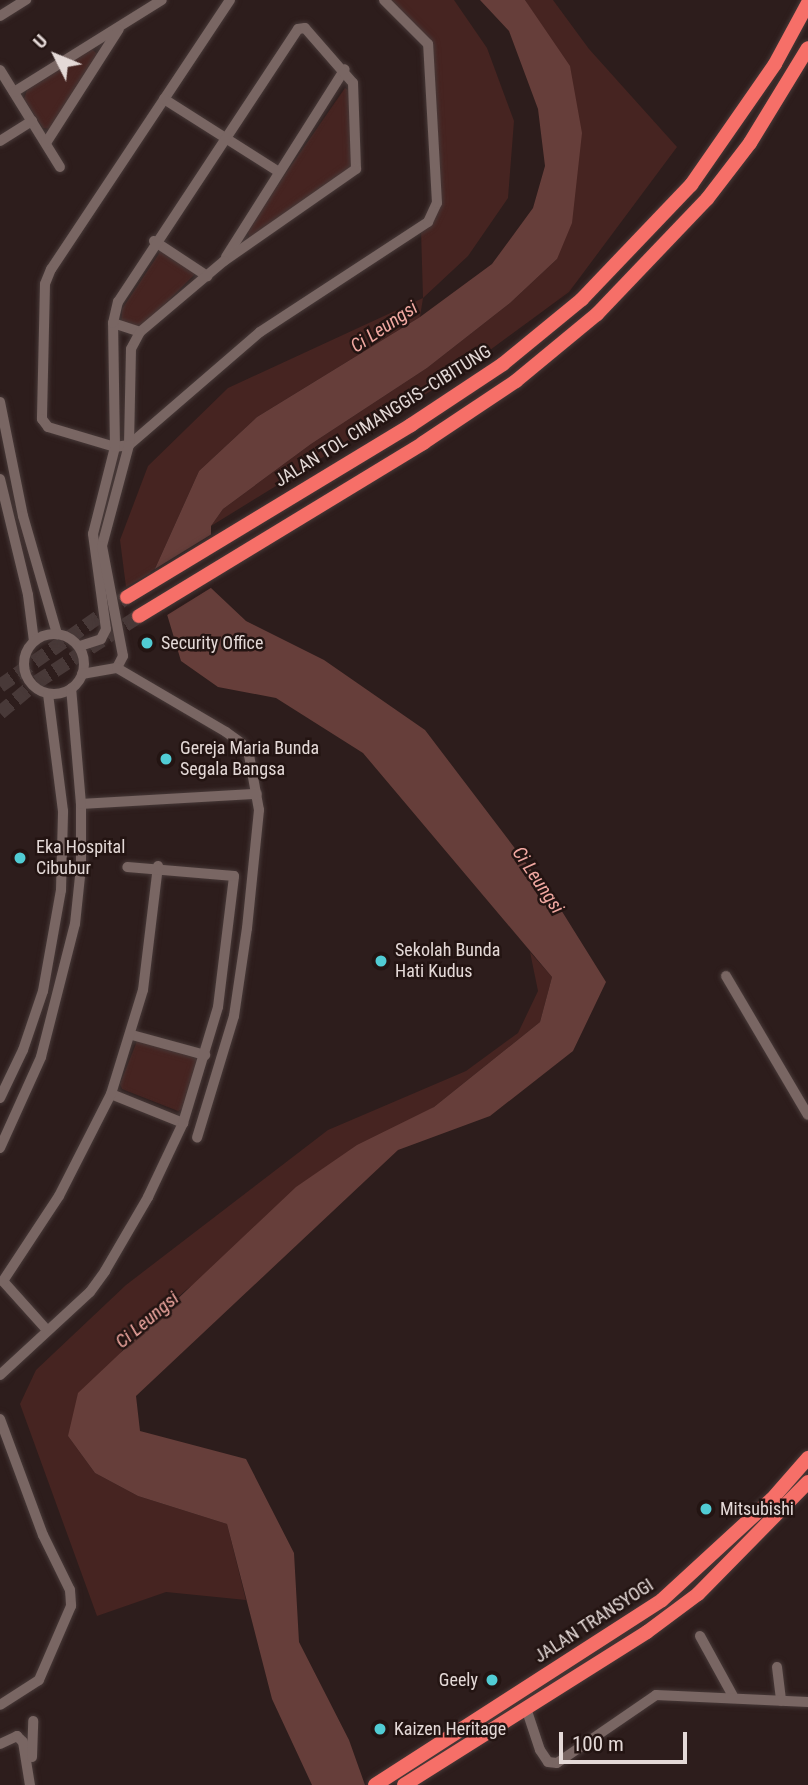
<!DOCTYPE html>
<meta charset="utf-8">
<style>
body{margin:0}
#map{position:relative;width:808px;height:1785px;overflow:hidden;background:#2d1d1c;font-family:"Roboto Condensed",sans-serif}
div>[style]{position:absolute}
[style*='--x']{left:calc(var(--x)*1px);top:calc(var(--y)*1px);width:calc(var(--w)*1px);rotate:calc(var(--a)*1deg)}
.green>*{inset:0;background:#462421}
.water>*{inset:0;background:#663e3a}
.pier>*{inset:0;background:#2d1d1c}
.highway-tunnel>*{height:14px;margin-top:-7px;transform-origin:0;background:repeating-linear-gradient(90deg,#483938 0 14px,transparent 0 21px)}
.roads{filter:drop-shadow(0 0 2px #473938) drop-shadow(0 0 2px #473938)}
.minor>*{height:10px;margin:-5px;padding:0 5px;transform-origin:5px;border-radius:5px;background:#796663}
.minor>.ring{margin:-5px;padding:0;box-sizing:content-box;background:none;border:10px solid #796663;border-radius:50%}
.highway>*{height:14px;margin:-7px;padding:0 7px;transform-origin:7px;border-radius:7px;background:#f66f68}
.dots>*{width:19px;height:19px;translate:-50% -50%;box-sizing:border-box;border:4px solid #231412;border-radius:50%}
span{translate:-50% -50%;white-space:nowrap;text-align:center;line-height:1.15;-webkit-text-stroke:5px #231412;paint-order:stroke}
.street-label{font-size:18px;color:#e4d9d7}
.poi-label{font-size:18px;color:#e4d9d7}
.left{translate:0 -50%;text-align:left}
.right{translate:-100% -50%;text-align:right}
.water-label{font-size:19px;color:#f2a9a2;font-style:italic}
.north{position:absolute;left:21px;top:21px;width:70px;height:70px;-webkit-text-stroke:5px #231412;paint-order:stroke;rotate:313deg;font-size:19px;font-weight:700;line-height:28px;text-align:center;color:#e4d9d7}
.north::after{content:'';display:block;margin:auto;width:24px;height:32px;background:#e4d9d7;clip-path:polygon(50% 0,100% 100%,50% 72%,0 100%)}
.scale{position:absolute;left:559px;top:1732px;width:128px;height:32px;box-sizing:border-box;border:4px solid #e4d9d7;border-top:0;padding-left:9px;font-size:21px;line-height:24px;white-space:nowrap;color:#e4d9d7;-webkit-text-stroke:5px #231412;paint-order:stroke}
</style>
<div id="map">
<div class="green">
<div style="clip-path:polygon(384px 0,454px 0,487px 48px,514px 121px,508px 198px,468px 256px,423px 298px,420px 317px,257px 417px,199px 471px,154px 571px,126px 587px,120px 540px,148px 466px,228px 388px,423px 298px,421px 230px,437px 203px,428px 44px)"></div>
<div style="clip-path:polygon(525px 0,553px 0,589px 49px,677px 147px,569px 292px,452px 378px,211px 526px,223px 509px,311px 444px,427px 368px,510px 303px,557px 259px,544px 30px)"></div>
<div style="clip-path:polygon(92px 49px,98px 55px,51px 129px,43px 128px,24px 99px,27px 90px)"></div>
<div style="clip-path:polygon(345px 88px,350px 91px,354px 166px,250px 240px,247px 229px)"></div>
<div style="clip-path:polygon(162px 249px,196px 273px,134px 335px,121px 330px,122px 309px)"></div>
<div style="clip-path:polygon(530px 952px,552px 977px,540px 1022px,434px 1107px,186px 1290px,127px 1343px,68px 1436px,95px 1473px,138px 1496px,227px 1524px,246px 1600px,166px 1592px,97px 1616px,20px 1404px,36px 1370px,126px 1285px,328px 1130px,466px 1071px,518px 1033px,538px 991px)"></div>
<div style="clip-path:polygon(137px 1041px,199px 1059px,184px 1108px,178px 1111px,122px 1089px,120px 1084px)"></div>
</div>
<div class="water">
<div style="clip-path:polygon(480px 0,525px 0,570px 66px,582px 133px,572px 223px,557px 259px,510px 303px,427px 368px,311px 444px,223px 509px,211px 526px,211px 588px,246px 621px,324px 660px,425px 730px,558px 905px,606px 982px,573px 1051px,490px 1116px,398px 1150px,136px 1396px,140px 1431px,246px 1459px,294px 1553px,299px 1642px,349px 1740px,365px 1785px,312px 1785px,272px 1699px,227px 1524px,138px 1496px,95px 1473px,68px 1436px,78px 1393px,296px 1187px,357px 1145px,434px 1107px,540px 1022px,552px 977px,363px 753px,276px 698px,218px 687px,181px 661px,154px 571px,199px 471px,257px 417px,420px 317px,492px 264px,533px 208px,545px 166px,538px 109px,509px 31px)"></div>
</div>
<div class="pier">
<div style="clip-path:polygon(215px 532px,214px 586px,164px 617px,150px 572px)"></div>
</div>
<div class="highway-tunnel">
<div style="--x:0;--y:686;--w:155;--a:-35"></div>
<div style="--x:0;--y:713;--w:48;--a:-40"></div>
<div style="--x:37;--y:682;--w:121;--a:-32.9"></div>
</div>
<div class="roads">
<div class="minor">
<div style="--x:230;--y:0;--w:323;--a:123.6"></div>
<div style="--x:51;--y:269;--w:16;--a:112"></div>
<div style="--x:45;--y:284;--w:135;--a:91.3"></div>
<div style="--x:42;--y:419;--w:10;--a:53"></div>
<div style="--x:48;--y:427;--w:70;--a:16.6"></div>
<div style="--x:115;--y:447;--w:14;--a:-8"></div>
<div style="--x:129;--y:445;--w:173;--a:-40.8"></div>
<div style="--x:260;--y:332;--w:201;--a:-33.2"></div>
<div style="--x:428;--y:222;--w:21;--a:-65"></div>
<div style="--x:437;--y:203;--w:159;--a:-93.2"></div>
<div style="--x:428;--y:44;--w:62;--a:-135"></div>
<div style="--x:0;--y:16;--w:31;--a:-32"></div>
<div style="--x:0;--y:70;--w:114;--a:58.3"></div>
<div style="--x:14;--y:92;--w:174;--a:-31.9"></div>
<div style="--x:164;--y:99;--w:136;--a:32.4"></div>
<div style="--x:0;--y:141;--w:38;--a:-32"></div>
<div style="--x:46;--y:143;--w:135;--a:-57.4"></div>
<div style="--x:154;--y:241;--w:64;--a:33.4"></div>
<div style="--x:226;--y:257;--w:222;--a:-57.7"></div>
<div style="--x:113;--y:323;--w:28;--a:18"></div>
<div style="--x:0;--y:402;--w:116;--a:78.6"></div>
<div style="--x:23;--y:516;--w:123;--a:73.9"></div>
<div style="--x:0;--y:479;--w:119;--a:76.4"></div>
<div style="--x:28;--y:595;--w:46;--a:82.6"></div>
<div class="ring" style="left:24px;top:634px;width:50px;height:50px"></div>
<div style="--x:80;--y:646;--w:22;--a:-18"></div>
<div style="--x:101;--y:639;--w:11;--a:-63"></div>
<div style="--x:106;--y:629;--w:96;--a:-97.8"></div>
<div style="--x:93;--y:534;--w:90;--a:-75.8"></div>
<div style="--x:115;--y:447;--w:124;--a:-90.9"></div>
<div style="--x:113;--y:323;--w:22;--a:-77"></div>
<div style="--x:118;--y:302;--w:327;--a:-56.6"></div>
<div style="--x:298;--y:29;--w:7;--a:-8"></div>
<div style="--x:305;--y:28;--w:73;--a:48.9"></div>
<div style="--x:353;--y:83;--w:86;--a:88"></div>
<div style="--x:356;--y:169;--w:161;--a:145.1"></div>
<div style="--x:224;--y:261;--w:110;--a:139.8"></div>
<div style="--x:140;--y:332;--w:19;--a:118"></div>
<div style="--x:131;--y:349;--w:96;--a:91.2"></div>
<div style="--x:129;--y:445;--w:105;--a:105"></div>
<div style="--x:102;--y:546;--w:112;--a:79.2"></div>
<div style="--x:123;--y:656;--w:13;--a:117"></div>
<div style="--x:82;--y:674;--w:36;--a:-10"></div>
<div style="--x:117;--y:668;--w:126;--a:30.4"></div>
<div style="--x:226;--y:732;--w:19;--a:36"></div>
<div style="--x:241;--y:743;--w:14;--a:56"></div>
<div style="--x:249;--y:755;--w:56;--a:79.7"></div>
<div style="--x:259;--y:810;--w:119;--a:95.8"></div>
<div style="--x:247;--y:928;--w:89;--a:98.4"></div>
<div style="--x:234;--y:1016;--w:127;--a:106.9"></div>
<div style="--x:81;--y:804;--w:176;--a:-3.3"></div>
<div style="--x:726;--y:976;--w:161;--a:59.5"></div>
<div style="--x:132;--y:1035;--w:76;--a:15.3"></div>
<div style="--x:111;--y:1094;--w:78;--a:21.9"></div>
<div style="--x:0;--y:1098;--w:53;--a:-64.4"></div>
<div style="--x:23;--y:1050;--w:62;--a:-71.3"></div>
<div style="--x:43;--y:991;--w:103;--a:-79.9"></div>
<div style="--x:61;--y:890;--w:79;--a:-88.5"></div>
<div style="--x:63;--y:811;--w:118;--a:-97.3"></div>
<div style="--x:0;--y:1148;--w:100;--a:-65.7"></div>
<div style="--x:41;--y:1057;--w:137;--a:-75.7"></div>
<div style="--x:75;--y:924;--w:57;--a:-84"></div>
<div style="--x:81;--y:867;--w:63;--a:-90"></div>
<div style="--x:81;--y:804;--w:116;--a:-94.9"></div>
<div style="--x:46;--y:1329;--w:64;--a:-131.9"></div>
<div style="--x:3;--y:1281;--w:102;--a:-56.6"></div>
<div style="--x:59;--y:1196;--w:114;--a:-63"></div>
<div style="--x:111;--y:1094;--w:109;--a:-72.9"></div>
<div style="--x:143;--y:990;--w:125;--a:-83.1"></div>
<div style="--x:0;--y:1375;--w:122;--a:-42.7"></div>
<div style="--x:90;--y:1292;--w:26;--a:-54"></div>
<div style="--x:105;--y:1271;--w:86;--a:-59.8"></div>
<div style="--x:148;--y:1197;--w:82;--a:-64.7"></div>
<div style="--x:183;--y:1123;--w:121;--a:-73.2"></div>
<div style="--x:218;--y:1007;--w:132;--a:-83"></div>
<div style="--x:234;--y:876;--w:107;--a:-175.2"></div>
<div style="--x:0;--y:1419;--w:124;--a:69.7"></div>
<div style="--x:43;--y:1535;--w:61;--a:63.9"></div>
<div style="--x:70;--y:1590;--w:16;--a:86"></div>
<div style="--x:71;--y:1606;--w:81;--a:113.4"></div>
<div style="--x:39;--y:1680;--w:46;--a:147.3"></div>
<div style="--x:700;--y:1636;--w:68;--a:61.2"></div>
<div style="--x:777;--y:1667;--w:34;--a:83"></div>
<div style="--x:526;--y:1708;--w:44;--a:71.6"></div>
<div style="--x:540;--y:1750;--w:14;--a:56"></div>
<div style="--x:548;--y:1762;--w:9;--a:6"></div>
<div style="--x:557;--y:1763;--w:120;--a:-34.5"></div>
<div style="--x:656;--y:1695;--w:152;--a:2.6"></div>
<div style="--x:0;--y:1744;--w:19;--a:-25"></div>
<div style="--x:17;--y:1736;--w:8;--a:45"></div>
<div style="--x:23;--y:1742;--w:44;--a:80.8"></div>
<div style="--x:32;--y:1757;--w:36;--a:-88"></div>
</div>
<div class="highway">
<div style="--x:127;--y:597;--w:332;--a:-31.2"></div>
<div style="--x:411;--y:425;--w:110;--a:-33.5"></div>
<div style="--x:503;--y:364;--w:102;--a:-39.4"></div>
<div style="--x:582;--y:299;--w:158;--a:-46.3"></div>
<div style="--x:691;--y:185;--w:147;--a:-55.2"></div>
<div style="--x:775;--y:64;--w:69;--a:-61.6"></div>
<div style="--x:139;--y:616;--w:333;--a:-31.3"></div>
<div style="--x:423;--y:443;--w:112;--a:-33.7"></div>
<div style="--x:516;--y:381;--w:105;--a:-39.6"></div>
<div style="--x:597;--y:314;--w:159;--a:-46.3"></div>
<div style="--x:707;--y:199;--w:71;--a:-52.5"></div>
<div style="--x:750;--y:143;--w:111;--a:-58.6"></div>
<div style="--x:375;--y:1785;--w:341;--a:-32.8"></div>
<div style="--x:662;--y:1600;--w:149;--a:-42.6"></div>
<div style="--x:772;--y:1499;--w:55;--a:-48.7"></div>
<div style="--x:404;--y:1785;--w:287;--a:-32.2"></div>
<div style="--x:647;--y:1632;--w:64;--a:-36.7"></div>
<div style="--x:698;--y:1594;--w:157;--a:-45.5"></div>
</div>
</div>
<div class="dots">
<div style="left:147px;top:643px;background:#51ccd4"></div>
<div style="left:166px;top:759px;background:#51ccd4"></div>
<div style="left:20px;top:858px;background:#51ccd4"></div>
<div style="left:381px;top:961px;background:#51ccd4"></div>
<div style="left:706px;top:1509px;background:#51ccd4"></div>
<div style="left:492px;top:1680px;background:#51ccd4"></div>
<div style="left:380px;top:1729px;background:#51ccd4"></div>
</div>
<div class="street-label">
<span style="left:383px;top:416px;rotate:-32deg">JALAN TOL CIMANGGIS–CIBITUNG</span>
<span style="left:594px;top:1621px;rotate:-33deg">JALAN TRANSYOGI</span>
</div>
<div class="poi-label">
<span class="left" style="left:161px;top:643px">Security Office</span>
<span class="left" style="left:180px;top:759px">Gereja Maria Bunda<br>Segala Bangsa</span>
<span class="left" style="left:36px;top:858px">Eka Hospital<br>Cibubur</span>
<span class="left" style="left:395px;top:961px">Sekolah Bunda<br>Hati Kudus</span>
<span class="left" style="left:720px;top:1509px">Mitsubishi</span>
<span class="right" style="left:478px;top:1680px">Geely</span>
<span class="left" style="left:394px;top:1729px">Kaizen Heritage</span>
</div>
<div class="water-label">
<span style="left:384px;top:327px;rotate:-34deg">Ci Leungsi</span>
<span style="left:538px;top:880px;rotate:56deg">Ci Leungsi</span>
<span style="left:147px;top:1320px;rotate:-40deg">Ci Leungsi</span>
</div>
<div class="north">U</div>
<div class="scale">100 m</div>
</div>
